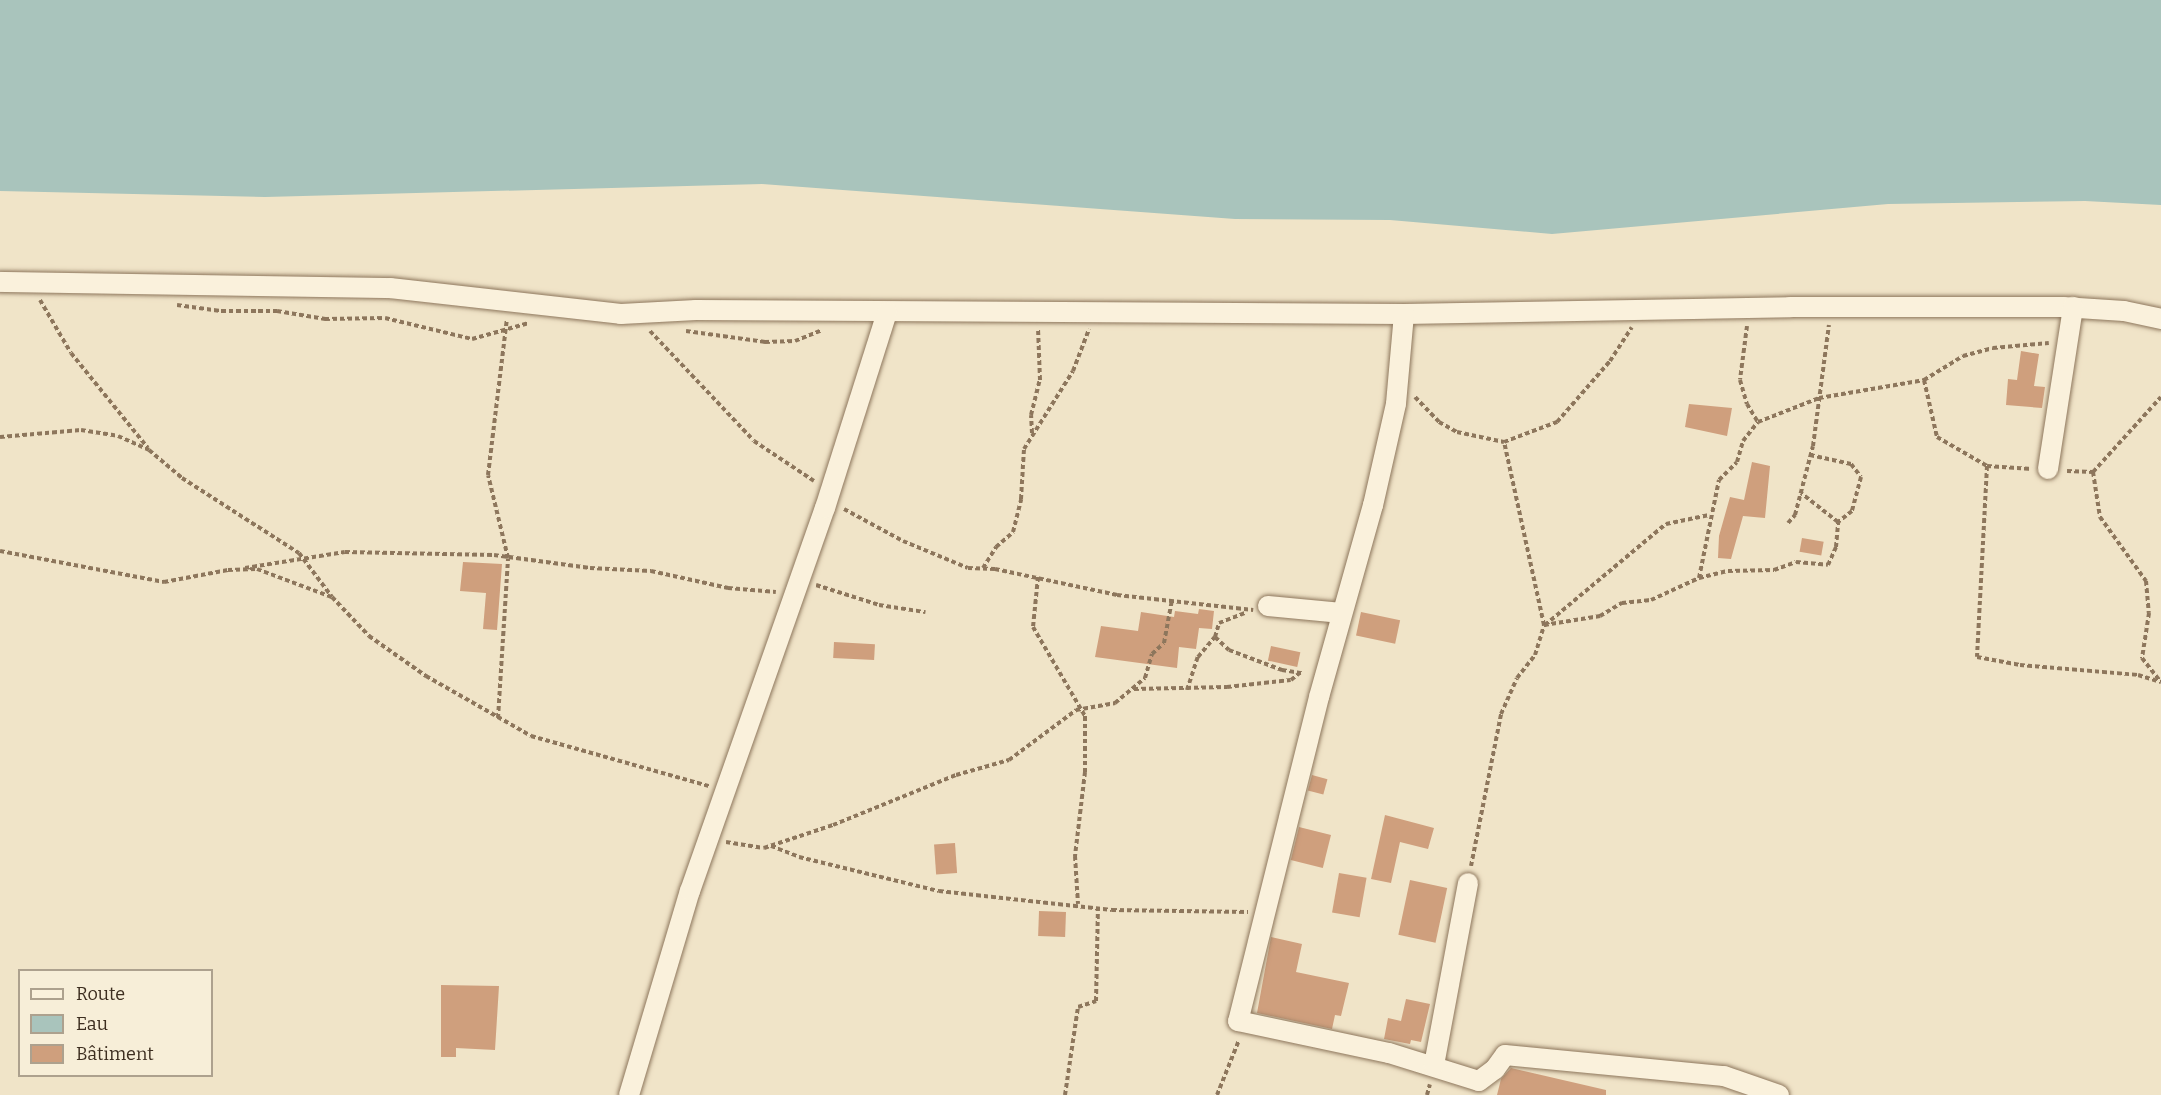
<!DOCTYPE html>
<meta charset="utf-8">
<style>
body{margin:0}
#map{position:relative;width:2161px;height:1095px;overflow:hidden;background:#f0e4c8;font-family:Bitter,serif}
div>[style]{position:absolute}
[style*='--x']{left:calc(var(--x)*1px);top:calc(var(--y)*1px);width:calc(var(--w)*1px);rotate:calc(var(--a)*1deg)}
.water>*{inset:0;background:#a9c4bc}
.building>*{inset:0;background:#cf9f7d;transform-origin:0 0}
.path>*{height:4px;margin-top:-2px;transform-origin:0;background:repeating-linear-gradient(90deg,#8d765c 0 4.5px,transparent 0 7.5px)}
.roads{filter:drop-shadow(0 0 2px #8d765c) drop-shadow(0 0 2px #8d765c)}
.minor>*{height:20px;margin:-10px;padding:0 10px;transform-origin:10px;border-radius:10px;background:#faf1dc}
span{translate:-50% -50%;white-space:nowrap;text-align:center;line-height:1.15;-webkit-text-stroke:4.5px #f7eed8;paint-order:stroke}
.legend{position:absolute;left:18px;top:969px;width:195px;height:108px;box-sizing:border-box;background:#f7eed8;border:2px solid #ada18e;margin:0;padding:8px 10px;list-style:none;font-size:18px;color:#3d2e20}
.legend li{display:flex;align-items:center;gap:12px;height:30px}
.legend b{width:30px;border:2px solid #ada18e}
</style>
<div id="map">
<div class="water">
<div style="clip-path:polygon(0 0,2161px 0,2161px 205px,2085px 201px,1888px 204px,1552px 234px,1390px 220px,1235px 219px,762px 184px,265px 197px,0 191px)"></div>
</div>
<div class="building">
<div style="clip-path:polygon(2021px 351px,2039px 354px,2034px 386px,2045px 387px,2042px 408px,2006px 405px,2008px 379px,2017px 380px)"></div>
<div style="clip-path:polygon(1689px 404px,1732px 408px,1727px 436px,1685px 427px)"></div>
<div style="clip-path:polygon(1752px 462px,1770px 466px,1765px 518px,1743px 516px,1731px 559px,1718px 558px,1719px 536px,1730px 497px,1744px 500px)"></div>
<div style="left:1802px;top:538px;width:22px;height:14px;rotate:10deg"></div>
<div style="clip-path:polygon(463px 562px,502px 564px,497px 630px,483px 629px,486px 593px,460px 591px)"></div>
<div style="clip-path:polygon(1199px 609px,1214px 611px,1212px 629px,1199px 628px,1196px 649px,1179px 647px,1177px 668px,1095px 657px,1101px 626px,1138px 631px,1141px 612px,1174px 617px,1175px 611px,1198px 614px)"></div>
<div style="left:1361px;top:612px;width:40px;height:24px;rotate:12deg"></div>
<div style="left:834px;top:642px;width:41px;height:16px;rotate:3deg"></div>
<div style="left:1271px;top:646px;width:30px;height:15px;rotate:12deg"></div>
<div style="left:1312px;top:775px;width:16px;height:16px;rotate:15deg"></div>
<div style="clip-path:polygon(1385px 815px,1434px 828px,1428px 849px,1400px 842px,1391px 883px,1371px 879px)"></div>
<div style="left:1299px;top:827px;width:33px;height:34px;rotate:14deg"></div>
<div style="left:955px;top:843px;width:30px;height:21px;rotate:86deg"></div>
<div style="left:1339px;top:873px;width:28px;height:40px;rotate:10deg"></div>
<div style="left:1410px;top:880px;width:38px;height:56px;rotate:12deg"></div>
<div style="left:1039px;top:911px;width:27px;height:25px;rotate:2deg"></div>
<div style="clip-path:polygon(1271px 937px,1302px 944px,1296px 972px,1349px 983px,1341px 1016px,1335px 1015px,1332px 1029px,1257px 1013px)"></div>
<div style="clip-path:polygon(441px 985px,499px 986px,495px 1050px,456px 1048px,456px 1057px,441px 1057px)"></div>
<div style="clip-path:polygon(1406px 999px,1430px 1004px,1421px 1042px,1411px 1040px,1410px 1044px,1384px 1039px,1388px 1018px,1401px 1021px)"></div>
<div style="clip-path:polygon(1511px 1068px,1606px 1090px,1606px 1095px,1497px 1095px,1501px 1079px)"></div>
</div>
<div class="path">
<div style="--x:40;--y:300;--w:61;--a:59.7"></div>
<div style="--x:71;--y:353;--w:122;--a:51"></div>
<div style="--x:177;--y:305;--w:44;--a:7.8"></div>
<div style="--x:221;--y:311;--w:56;--a:0"></div>
<div style="--x:277;--y:311;--w:49;--a:9.5"></div>
<div style="--x:325;--y:319;--w:60;--a:-1"></div>
<div style="--x:385;--y:318;--w:89;--a:13.6"></div>
<div style="--x:472;--y:339;--w:59;--a:-15.7"></div>
<div style="--x:1747;--y:326;--w:54;--a:97.4"></div>
<div style="--x:1740;--y:380;--w:25;--a:74"></div>
<div style="--x:1747;--y:404;--w:21;--a:59"></div>
<div style="--x:650;--y:331;--w:151;--a:46.6"></div>
<div style="--x:754;--y:441;--w:72;--a:33.7"></div>
<div style="--x:686;--y:331;--w:80;--a:7.9"></div>
<div style="--x:765;--y:342;--w:30;--a:-2"></div>
<div style="--x:795;--y:341;--w:29;--a:-22"></div>
<div style="--x:1924;--y:380;--w:58;--a:77.2"></div>
<div style="--x:1937;--y:437;--w:58;--a:30.1"></div>
<div style="--x:1987;--y:466;--w:45;--a:3.8"></div>
<div style="--x:1415;--y:397;--w:35;--a:46"></div>
<div style="--x:1439;--y:422;--w:21;--a:29"></div>
<div style="--x:1457;--y:432;--w:48;--a:12"></div>
<div style="--x:1504;--y:442;--w:57;--a:-20.7"></div>
<div style="--x:1557;--y:422;--w:81;--a:-49"></div>
<div style="--x:1610;--y:361;--w:40;--a:-57.1"></div>
<div style="--x:1032;--y:433;--w:18;--a:-93"></div>
<div style="--x:1031;--y:415;--w:36;--a:-76"></div>
<div style="--x:1040;--y:380;--w:51;--a:-92.2"></div>
<div style="--x:0;--y:437;--w:81;--a:-4.9"></div>
<div style="--x:81;--y:430;--w:37;--a:9"></div>
<div style="--x:118;--y:436;--w:34;--a:24"></div>
<div style="--x:149;--y:450;--w:43;--a:40.3"></div>
<div style="--x:182;--y:478;--w:139;--a:32.7"></div>
<div style="--x:299;--y:553;--w:55;--a:53.1"></div>
<div style="--x:332;--y:597;--w:54;--a:46.5"></div>
<div style="--x:369;--y:636;--w:70;--a:35.1"></div>
<div style="--x:426;--y:676;--w:121;--a:29.7"></div>
<div style="--x:531;--y:736;--w:185;--a:15.7"></div>
<div style="--x:1810;--y:455;--w:42;--a:12.4"></div>
<div style="--x:1851;--y:464;--w:16;--a:52"></div>
<div style="--x:1861;--y:477;--w:35;--a:105"></div>
<div style="--x:1852;--y:511;--w:18;--a:142"></div>
<div style="--x:1987;--y:466;--w:191;--a:93"></div>
<div style="--x:1977;--y:657;--w:44;--a:10.5"></div>
<div style="--x:2020;--y:665;--w:118;--a:4.8"></div>
<div style="--x:2138;--y:675;--w:24;--a:17"></div>
<div style="--x:2067;--y:471;--w:26;--a:2"></div>
<div style="--x:2093;--y:472;--w:101;--a:-47.8"></div>
<div style="--x:2093;--y:472;--w:46;--a:81.2"></div>
<div style="--x:2100;--y:517;--w:79;--a:54.3"></div>
<div style="--x:2146;--y:581;--w:32;--a:85"></div>
<div style="--x:2149;--y:613;--w:46;--a:98.8"></div>
<div style="--x:2142;--y:658;--w:28;--a:52"></div>
<div style="--x:844;--y:509;--w:67;--a:28.5"></div>
<div style="--x:903;--y:541;--w:70;--a:22.6"></div>
<div style="--x:968;--y:568;--w:27;--a:2"></div>
<div style="--x:995;--y:569;--w:125;--a:12"></div>
<div style="--x:1117;--y:595;--w:137;--a:6.3"></div>
<div style="--x:1788;--y:523;--w:11;--a:-49"></div>
<div style="--x:1795;--y:515;--w:71;--a:-75.4"></div>
<div style="--x:1813;--y:446;--w:122;--a:-82.5"></div>
<div style="--x:0;--y:551;--w:167;--a:10.7"></div>
<div style="--x:164;--y:582;--w:65;--a:-10.6"></div>
<div style="--x:228;--y:570;--w:29;--a:-2"></div>
<div style="--x:257;--y:569;--w:80;--a:20.5"></div>
<div style="--x:245;--y:568;--w:101;--a:-9.1"></div>
<div style="--x:345;--y:552;--w:149;--a:1.2"></div>
<div style="--x:494;--y:555;--w:97;--a:7.7"></div>
<div style="--x:590;--y:568;--w:61;--a:2.8"></div>
<div style="--x:651;--y:571;--w:79;--a:12.4"></div>
<div style="--x:728;--y:588;--w:48;--a:4.8"></div>
<div style="--x:983;--y:568;--w:25;--a:-58"></div>
<div style="--x:996;--y:547;--w:23;--a:-41"></div>
<div style="--x:1013;--y:532;--w:34;--a:-76"></div>
<div style="--x:1021;--y:499;--w:50;--a:-86.6"></div>
<div style="--x:1024;--y:449;--w:92;--a:-57.9"></div>
<div style="--x:1073;--y:371;--w:45;--a:-69.1"></div>
<div style="--x:1038;--y:577;--w:50;--a:95.7"></div>
<div style="--x:1033;--y:627;--w:103;--a:59.7"></div>
<div style="--x:1085;--y:716;--w:56;--a:90"></div>
<div style="--x:1085;--y:772;--w:85;--a:96.8"></div>
<div style="--x:1075;--y:856;--w:48;--a:86.4"></div>
<div style="--x:1699;--y:578;--w:100;--a:-78.5"></div>
<div style="--x:1719;--y:480;--w:25;--a:-45"></div>
<div style="--x:1737;--y:462;--w:22;--a:-74"></div>
<div style="--x:1743;--y:441;--w:24;--a:-52"></div>
<div style="--x:1758;--y:422;--w:66;--a:-21.5"></div>
<div style="--x:1819;--y:398;--w:107;--a:-9.7"></div>
<div style="--x:1924;--y:380;--w:46;--a:-31.6"></div>
<div style="--x:1963;--y:356;--w:31;--a:-15"></div>
<div style="--x:1993;--y:348;--w:56;--a:-5.1"></div>
<div style="--x:816;--y:585;--w:66;--a:17.6"></div>
<div style="--x:879;--y:605;--w:47;--a:8.7"></div>
<div style="--x:1544;--y:625;--w:57;--a:-9.1"></div>
<div style="--x:1600;--y:616;--w:26;--a:-31"></div>
<div style="--x:1622;--y:603;--w:29;--a:-6"></div>
<div style="--x:1651;--y:600;--w:53;--a:-24.6"></div>
<div style="--x:1699;--y:578;--w:30;--a:-14"></div>
<div style="--x:1728;--y:571;--w:46;--a:-1.2"></div>
<div style="--x:1774;--y:570;--w:23;--a:-20"></div>
<div style="--x:1796;--y:562;--w:32;--a:5"></div>
<div style="--x:1828;--y:565;--w:20;--a:-66"></div>
<div style="--x:1836;--y:547;--w:25;--a:-85"></div>
<div style="--x:1838;--y:522;--w:47;--a:-141.9"></div>
<div style="--x:1545;--y:625;--w:158;--a:-39.9"></div>
<div style="--x:1666;--y:524;--w:44;--a:-11.8"></div>
<div style="--x:1215;--y:637;--w:19;--a:43"></div>
<div style="--x:1229;--y:650;--w:57;--a:20.7"></div>
<div style="--x:1282;--y:670;--w:20;--a:9"></div>
<div style="--x:1134;--y:689;--w:93;--a:-1.2"></div>
<div style="--x:1227;--y:687;--w:64;--a:-6.2"></div>
<div style="--x:1291;--y:680;--w:13;--a:-39"></div>
<div style="--x:1187;--y:690;--w:35;--a:-72"></div>
<div style="--x:1198;--y:657;--w:26;--a:-50"></div>
<div style="--x:1215;--y:637;--w:15;--a:-74"></div>
<div style="--x:1219;--y:623;--w:28;--a:-21"></div>
<div style="--x:498;--y:718;--w:160;--a:-86.4"></div>
<div style="--x:508;--y:558;--w:85;--a:-103.5"></div>
<div style="--x:488;--y:475;--w:157;--a:-83.1"></div>
<div style="--x:726;--y:842;--w:38;--a:9"></div>
<div style="--x:764;--y:848;--w:73;--a:-18.4"></div>
<div style="--x:833;--y:825;--w:133;--a:-22.1"></div>
<div style="--x:956;--y:775;--w:55;--a:-15.8"></div>
<div style="--x:1009;--y:760;--w:84;--a:-36.7"></div>
<div style="--x:1076;--y:710;--w:40;--a:-10"></div>
<div style="--x:1115;--y:703;--w:39;--a:-40"></div>
<div style="--x:1145;--y:678;--w:25;--a:-74"></div>
<div style="--x:1152;--y:654;--w:16;--a:-43"></div>
<div style="--x:1164;--y:643;--w:44;--a:-79.5"></div>
<div style="--x:771;--y:846;--w:30;--a:21"></div>
<div style="--x:799;--y:857;--w:144;--a:13.7"></div>
<div style="--x:939;--y:891;--w:174;--a:6.3"></div>
<div style="--x:1112;--y:910;--w:136;--a:0.8"></div>
<div style="--x:1471;--y:866;--w:155;--a:-78.8"></div>
<div style="--x:1501;--y:714;--w:39;--a:-66"></div>
<div style="--x:1517;--y:678;--w:29;--a:-52"></div>
<div style="--x:1535;--y:655;--w:31;--a:-73"></div>
<div style="--x:1544;--y:625;--w:187;--a:-102.3"></div>
<div style="--x:1065;--y:1095;--w:89;--a:-81.6"></div>
<div style="--x:1078;--y:1007;--w:19;--a:-18"></div>
<div style="--x:1096;--y:1001;--w:93;--a:-88.8"></div>
<div style="--x:1217;--y:1095;--w:59;--a:-68.2"></div>
<div style="--x:1427;--y:1095;--w:11;--a:-75"></div>
</div>
<div class="roads">
<div class="minor">
<div style="--x:0;--y:282;--w:390;--a:0.9"></div>
<div style="--x:390;--y:288;--w:232;--a:6.4"></div>
<div style="--x:621;--y:314;--w:75;--a:-3.1"></div>
<div style="--x:696;--y:310;--w:708;--a:0.32"></div>
<div style="--x:1404;--y:314;--w:386;--a:-1"></div>
<div style="--x:1790;--y:307;--w:273;--a:0"></div>
<div style="--x:2063;--y:307;--w:61;--a:3.8"></div>
<div style="--x:2124;--y:311;--w:38;--a:12"></div>
<div style="--x:1404;--y:314;--w:90;--a:95.1"></div>
<div style="--x:1396;--y:404;--w:104;--a:102.8"></div>
<div style="--x:1373;--y:505;--w:199;--a:105.7"></div>
<div style="--x:1319;--y:697;--w:334;--a:104"></div>
<div style="--x:1238;--y:1021;--w:154;--a:12"></div>
<div style="--x:1389;--y:1053;--w:94;--a:17.3"></div>
<div style="--x:1479;--y:1081;--w:20;--a:-37"></div>
<div style="--x:1495;--y:1069;--w:17;--a:-54"></div>
<div style="--x:1505;--y:1055;--w:220;--a:5.5"></div>
<div style="--x:1724;--y:1076;--w:58;--a:19.1"></div>
<div style="--x:2048;--y:469;--w:164;--a:-81.2"></div>
<div style="--x:1268;--y:606;--w:74;--a:5.4"></div>
<div style="--x:1434;--y:1065;--w:185;--a:-79.4"></div>
<div style="--x:629;--y:1095;--w:213;--a:-73.4"></div>
<div style="--x:690;--y:891;--w:406;--a:-70.6"></div>
<div style="--x:825;--y:508;--w:205;--a:-72.4"></div>
</div>
</div>
<ul class="legend">
<li><b style="height:8px;background:#faf1dc"></b>Route</li>
<li><b style="height:16px;background:#a9c4bc"></b>Eau</li>
<li><b style="height:16px;background:#cf9f7d"></b>Bâtiment</li>
</ul>
</div>
